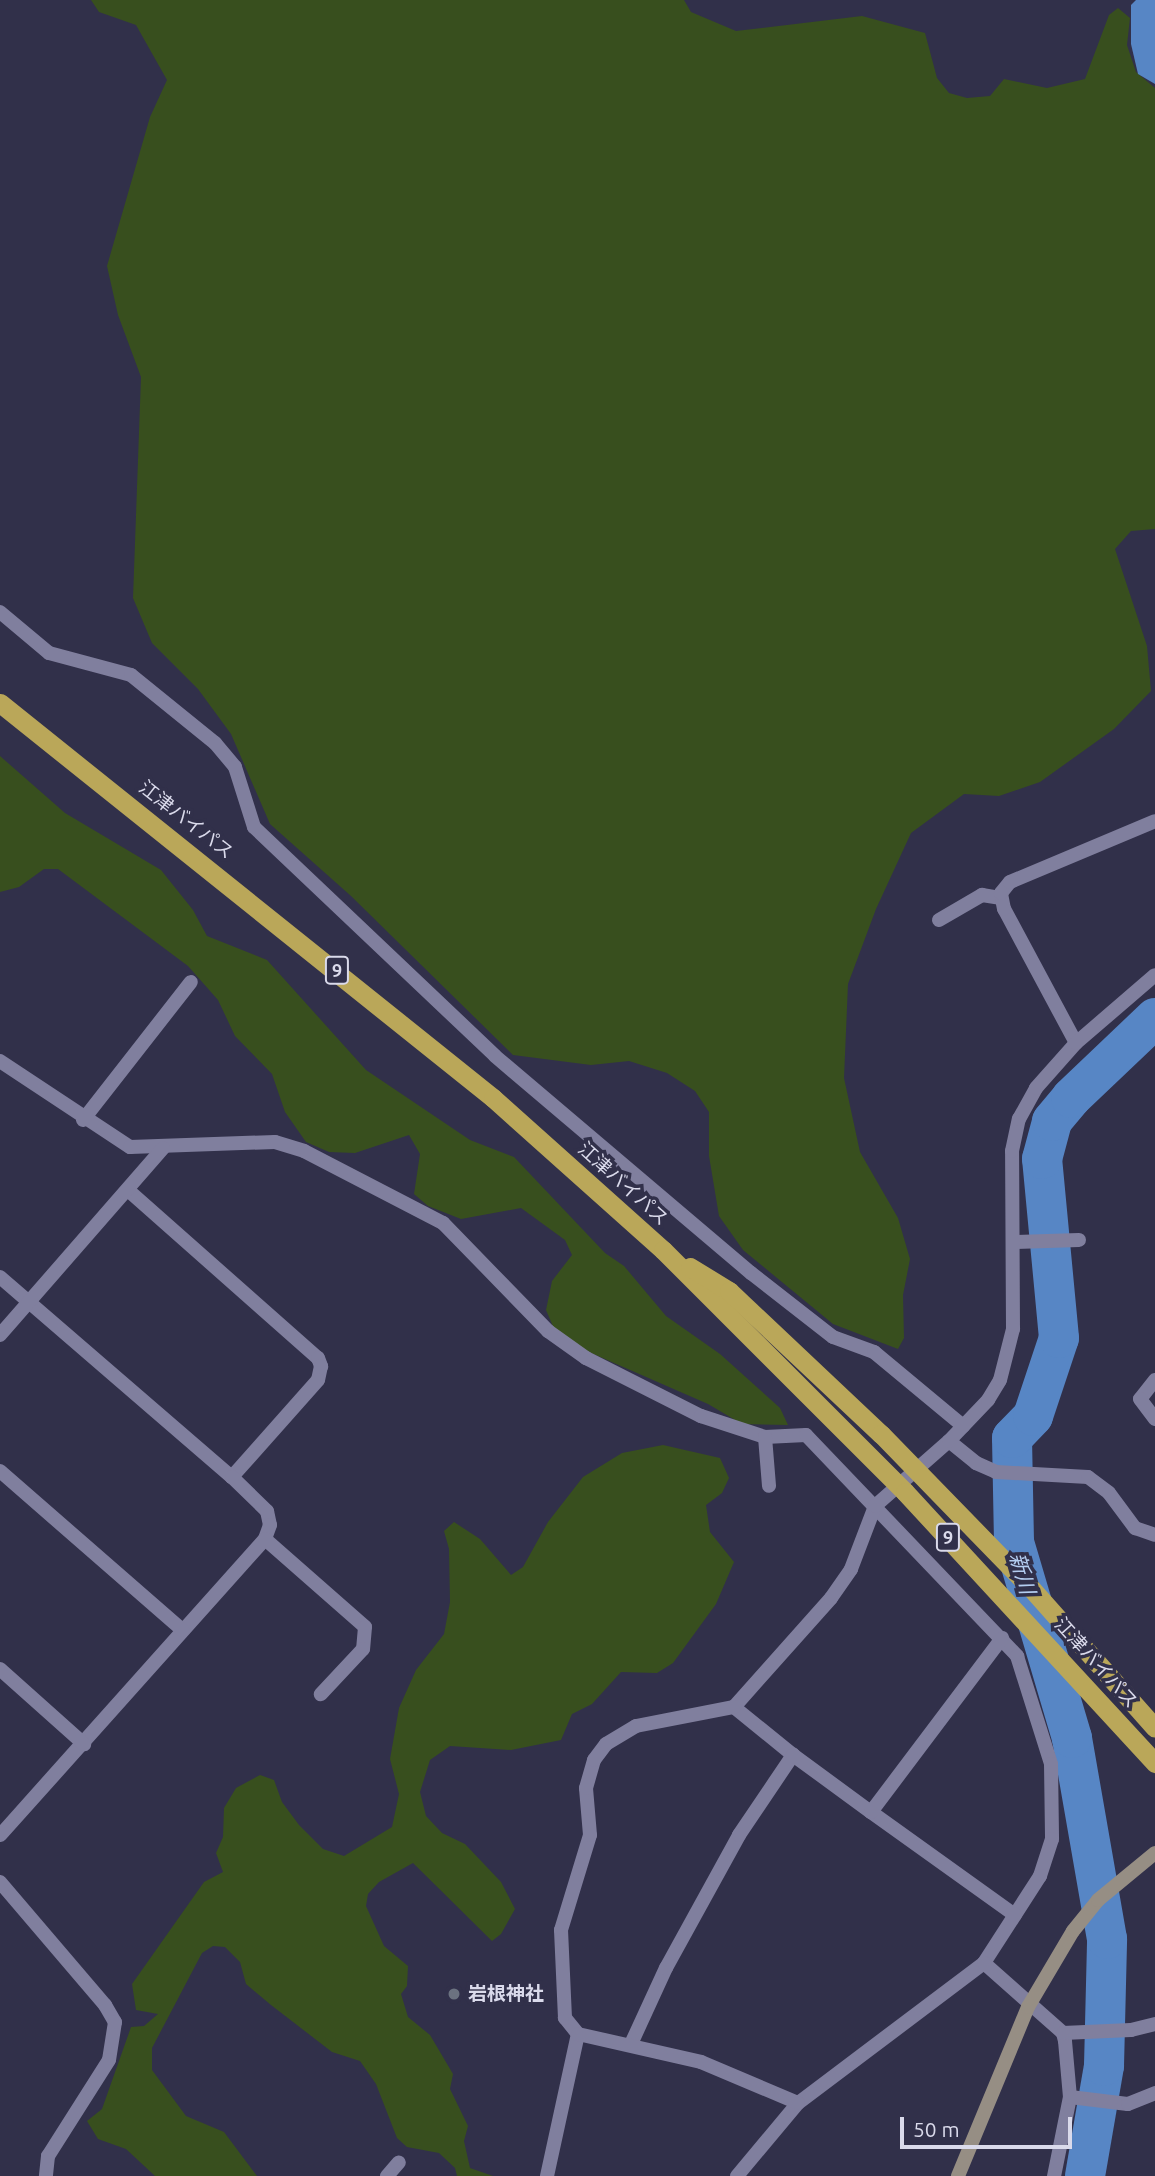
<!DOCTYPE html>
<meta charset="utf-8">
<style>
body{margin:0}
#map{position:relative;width:1155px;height:2176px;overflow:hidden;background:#31304a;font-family:Ubuntu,"Noto Sans JP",sans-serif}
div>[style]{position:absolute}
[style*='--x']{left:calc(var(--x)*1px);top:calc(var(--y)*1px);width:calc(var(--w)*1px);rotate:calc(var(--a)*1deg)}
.green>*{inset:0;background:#384f1e}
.water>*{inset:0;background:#5786c5}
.river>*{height:40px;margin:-20px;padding:0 20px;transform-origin:20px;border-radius:20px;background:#5786c5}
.minor>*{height:14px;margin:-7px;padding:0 7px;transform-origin:7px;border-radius:7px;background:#807f9e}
.secondary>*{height:14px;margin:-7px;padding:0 7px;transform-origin:7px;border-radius:7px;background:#968e84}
.trunk>*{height:19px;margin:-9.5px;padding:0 9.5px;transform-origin:9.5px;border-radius:9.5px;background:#baa759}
.dots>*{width:19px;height:19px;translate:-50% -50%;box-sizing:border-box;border:4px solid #31304a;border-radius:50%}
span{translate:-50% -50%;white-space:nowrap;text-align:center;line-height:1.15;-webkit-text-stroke:7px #31304a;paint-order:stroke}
.shield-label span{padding:2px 5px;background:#31304a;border:2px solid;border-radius:5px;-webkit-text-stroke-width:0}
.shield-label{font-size:18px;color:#dadaeb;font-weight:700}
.street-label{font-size:19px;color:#dadaeb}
.poi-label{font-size:19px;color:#dadaeb;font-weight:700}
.left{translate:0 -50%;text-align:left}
.water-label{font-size:21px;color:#b4cdf0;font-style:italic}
.scale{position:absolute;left:900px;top:2117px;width:172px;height:32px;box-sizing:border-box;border:4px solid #dadaeb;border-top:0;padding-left:9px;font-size:21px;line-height:24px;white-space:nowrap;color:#dadaeb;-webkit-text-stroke:5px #31304a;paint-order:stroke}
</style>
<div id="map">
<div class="green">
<div style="clip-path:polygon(91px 0,684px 0,691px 12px,736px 31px,862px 16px,925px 33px,937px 78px,949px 93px,967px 98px,990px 96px,1004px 79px,1047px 88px,1085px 79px,1109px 15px,1118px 8px,1130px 18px,1127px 45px,1136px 72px,1155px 88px,1155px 529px,1131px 531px,1115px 549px,1147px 646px,1151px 691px,1114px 729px,1040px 782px,999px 796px,964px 794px,911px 833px,876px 909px,848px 984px,844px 1078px,860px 1152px,898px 1218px,910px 1259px,903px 1295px,904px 1338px,898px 1349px,833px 1324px,743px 1250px,719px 1216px,709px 1156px,709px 1112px,695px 1091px,667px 1073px,629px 1061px,591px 1065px,513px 1055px,351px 896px,270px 824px,231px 734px,198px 689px,152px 643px,133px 598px,141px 377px,118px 315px,107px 266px,150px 117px,167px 80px,136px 25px,99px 12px)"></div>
<div style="clip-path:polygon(0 756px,65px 813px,161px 870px,193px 910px,207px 936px,267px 960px,366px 1070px,470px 1140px,514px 1157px,605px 1253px,624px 1266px,666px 1316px,720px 1354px,780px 1408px,788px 1425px,742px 1424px,708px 1404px,582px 1349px,555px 1331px,546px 1310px,552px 1281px,572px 1255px,565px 1240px,521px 1208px,461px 1219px,428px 1206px,414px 1194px,420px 1154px,409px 1135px,355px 1153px,329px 1152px,306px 1142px,285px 1112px,272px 1074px,235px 1036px,218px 1000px,188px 966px,58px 869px,44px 869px,19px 887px,0 892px)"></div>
<div style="clip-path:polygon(663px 1445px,720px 1458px,729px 1478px,722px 1493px,706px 1505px,710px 1532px,734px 1562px,716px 1604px,673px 1663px,657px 1673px,621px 1672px,592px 1704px,572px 1714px,561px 1740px,511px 1750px,450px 1746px,430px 1760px,420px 1792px,426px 1816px,442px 1833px,465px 1844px,501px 1882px,515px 1909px,501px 1934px,492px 1941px,413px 1863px,379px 1882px,368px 1894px,366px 1906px,384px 1946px,408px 1966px,407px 1986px,401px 1994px,408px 2017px,430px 2035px,453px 2074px,450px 2089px,468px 2126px,464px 2141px,470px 2168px,493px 2176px,457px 2176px,455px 2168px,439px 2153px,407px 2147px,397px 2138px,376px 2084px,360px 2061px,332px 2052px,271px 2005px,246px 1984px,240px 1962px,225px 1947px,213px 1946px,202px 1953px,152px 2048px,152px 2070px,186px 2116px,224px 2132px,257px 2176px,155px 2176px,126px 2149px,98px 2139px,87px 2121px,102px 2109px,131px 2027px,144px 2026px,158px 2014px,136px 2010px,132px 1984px,204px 1882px,223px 1872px,216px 1853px,223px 1837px,224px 1808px,236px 1788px,260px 1775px,274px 1780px,282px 1802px,299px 1825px,323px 1849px,344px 1856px,392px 1827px,399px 1794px,390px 1759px,399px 1708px,416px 1670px,444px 1634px,450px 1602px,449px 1549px,444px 1531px,454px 1522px,480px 1539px,511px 1575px,523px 1567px,548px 1522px,583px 1477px,622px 1453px)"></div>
</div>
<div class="water">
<div style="clip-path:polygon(1136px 0,1155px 0,1155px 84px,1138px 74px,1131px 44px,1131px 5px)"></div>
</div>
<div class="river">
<div style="--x:1085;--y:2176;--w:112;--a:-80.2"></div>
<div style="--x:1104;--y:2066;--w:127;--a:-88.6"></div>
<div style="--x:1107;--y:1939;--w:204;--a:-99.9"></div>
<div style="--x:1072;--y:1738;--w:204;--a:-106.5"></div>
<div style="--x:1014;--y:1542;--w:104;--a:-91.1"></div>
<div style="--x:1012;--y:1438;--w:30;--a:-46"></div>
<div style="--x:1033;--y:1416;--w:82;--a:-71.6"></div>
<div style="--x:1059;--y:1338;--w:180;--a:-95.4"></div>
<div style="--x:1042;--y:1159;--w:39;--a:-75"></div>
<div style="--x:1052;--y:1121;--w:30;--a:-50"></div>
<div style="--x:1071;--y:1098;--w:116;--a:-43.6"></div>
</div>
<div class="minor">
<div style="--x:0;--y:612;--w:64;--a:39.9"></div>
<div style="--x:49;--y:653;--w:85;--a:15"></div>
<div style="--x:131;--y:675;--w:108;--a:39"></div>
<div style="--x:215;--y:743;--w:31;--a:50"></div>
<div style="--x:235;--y:767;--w:63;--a:72.4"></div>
<div style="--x:254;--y:827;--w:332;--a:43.5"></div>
<div style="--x:495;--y:1056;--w:336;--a:40.3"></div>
<div style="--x:751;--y:1273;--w:104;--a:38"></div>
<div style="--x:833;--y:1337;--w:44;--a:20.1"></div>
<div style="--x:874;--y:1352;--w:116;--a:39.7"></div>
<div style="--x:939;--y:920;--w:50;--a:-30.2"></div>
<div style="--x:982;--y:895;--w:18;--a:9"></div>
<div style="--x:1076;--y:1043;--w:152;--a:-118.2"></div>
<div style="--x:1004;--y:909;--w:16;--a:-101"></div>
<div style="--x:1001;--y:893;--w:14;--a:-51"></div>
<div style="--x:1010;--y:882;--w:157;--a:-22.8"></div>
<div style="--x:0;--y:1061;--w:156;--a:33.5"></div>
<div style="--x:130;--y:1147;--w:145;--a:-2"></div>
<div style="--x:275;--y:1142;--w:30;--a:17"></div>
<div style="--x:304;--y:1151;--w:157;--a:27.4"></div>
<div style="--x:443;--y:1223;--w:151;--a:45.8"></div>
<div style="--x:548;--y:1331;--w:47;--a:35.4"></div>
<div style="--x:586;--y:1358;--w:129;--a:26.8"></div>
<div style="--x:701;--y:1416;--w:67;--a:18.2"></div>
<div style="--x:765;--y:1437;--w:41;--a:-2.8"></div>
<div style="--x:806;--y:1435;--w:306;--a:46.3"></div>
<div style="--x:1017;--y:1656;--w:113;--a:72.5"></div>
<div style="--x:1051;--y:1764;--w:75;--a:89.2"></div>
<div style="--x:1052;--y:1839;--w:39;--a:108"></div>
<div style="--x:1040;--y:1876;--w:103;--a:122.8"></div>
<div style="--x:984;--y:1963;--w:233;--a:143"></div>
<div style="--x:798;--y:2103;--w:95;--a:129.9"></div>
<div style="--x:83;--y:1120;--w:175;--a:-52"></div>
<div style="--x:129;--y:1191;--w:252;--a:41.5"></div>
<div style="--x:318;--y:1358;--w:9;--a:69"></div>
<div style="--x:321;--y:1366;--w:14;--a:102"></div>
<div style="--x:318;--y:1380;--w:130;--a:131.6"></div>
<div style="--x:1014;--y:1242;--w:65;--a:-1.8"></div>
<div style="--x:0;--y:1277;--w:306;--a:40.8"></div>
<div style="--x:232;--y:1477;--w:49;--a:44.2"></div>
<div style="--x:267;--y:1511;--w:14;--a:78"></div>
<div style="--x:270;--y:1525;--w:15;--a:110"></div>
<div style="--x:265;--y:1539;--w:397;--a:131.8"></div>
<div style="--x:0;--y:1335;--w:248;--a:-48.9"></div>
<div style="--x:1155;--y:1380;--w:24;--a:128"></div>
<div style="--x:1140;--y:1399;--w:25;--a:53"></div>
<div style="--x:765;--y:1437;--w:49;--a:85.3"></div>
<div style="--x:949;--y:1441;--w:35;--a:39"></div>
<div style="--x:976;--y:1463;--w:22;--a:24"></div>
<div style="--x:996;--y:1472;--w:92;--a:3.1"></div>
<div style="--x:1088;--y:1477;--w:26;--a:37"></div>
<div style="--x:1109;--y:1493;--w:44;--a:53.4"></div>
<div style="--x:1135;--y:1528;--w:21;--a:19"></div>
<div style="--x:0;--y:1471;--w:242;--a:41.1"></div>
<div style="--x:265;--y:1539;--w:133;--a:41.3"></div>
<div style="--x:365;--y:1627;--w:22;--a:95"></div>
<div style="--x:363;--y:1649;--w:62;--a:133"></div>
<div style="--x:0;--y:1669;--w:113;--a:41.8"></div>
<div style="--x:793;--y:1755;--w:76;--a:-140.9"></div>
<div style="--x:734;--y:1707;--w:146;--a:-48.3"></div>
<div style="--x:831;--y:1598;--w:35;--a:-55"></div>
<div style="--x:851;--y:1569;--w:67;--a:-69.1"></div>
<div style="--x:875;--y:1506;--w:98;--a:-41.3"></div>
<div style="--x:949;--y:1441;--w:57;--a:-46.4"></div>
<div style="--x:988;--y:1400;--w:23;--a:-59"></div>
<div style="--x:1000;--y:1380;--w:53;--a:-75.7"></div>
<div style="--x:1013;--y:1329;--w:178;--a:-90.3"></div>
<div style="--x:1012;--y:1151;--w:33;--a:-78"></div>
<div style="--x:1019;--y:1119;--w:35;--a:-61"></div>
<div style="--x:1036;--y:1088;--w:60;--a:-48.4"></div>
<div style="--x:1076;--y:1043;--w:104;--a:-40.7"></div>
<div style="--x:871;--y:1812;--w:177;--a:35.6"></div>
<div style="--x:0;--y:1882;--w:162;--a:49.5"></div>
<div style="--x:105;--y:2005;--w:20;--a:60"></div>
<div style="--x:115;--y:2022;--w:38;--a:99"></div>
<div style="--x:109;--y:2060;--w:114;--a:122.4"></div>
<div style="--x:48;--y:2156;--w:20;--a:96"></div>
<div style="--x:984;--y:1963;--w:106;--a:41.5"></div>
<div style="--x:1063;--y:2033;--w:8;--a:76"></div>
<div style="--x:1065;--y:2041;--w:56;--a:84.9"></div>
<div style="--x:1070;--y:2097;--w:81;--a:101.4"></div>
<div style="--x:1063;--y:2033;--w:68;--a:-2.5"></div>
<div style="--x:1131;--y:2030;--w:25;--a:-14"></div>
<div style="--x:578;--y:2034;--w:21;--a:-129"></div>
<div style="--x:565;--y:2018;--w:88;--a:-92.6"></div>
<div style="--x:561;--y:1930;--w:99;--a:-73"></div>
<div style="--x:590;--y:1835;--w:47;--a:-94.9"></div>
<div style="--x:586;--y:1788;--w:29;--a:-74"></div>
<div style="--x:594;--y:1760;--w:20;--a:-53"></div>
<div style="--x:606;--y:1744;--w:35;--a:-31"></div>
<div style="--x:636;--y:1726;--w:100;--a:-11"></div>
<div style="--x:631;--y:2044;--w:84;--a:-65.3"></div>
<div style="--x:666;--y:1968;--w:152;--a:-61.2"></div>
<div style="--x:739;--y:1835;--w:97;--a:-56"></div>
<div style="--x:793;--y:1755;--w:97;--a:36.2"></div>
<div style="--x:871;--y:1812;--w:218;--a:-53"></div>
<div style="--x:1070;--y:2097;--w:58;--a:6.9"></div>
<div style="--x:1128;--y:2104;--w:29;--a:-22"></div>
<div style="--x:387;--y:2176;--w:18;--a:-49"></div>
<div style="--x:547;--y:2176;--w:145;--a:-77.7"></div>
<div style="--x:578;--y:2034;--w:126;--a:12.8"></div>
<div style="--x:701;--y:2062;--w:105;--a:22.9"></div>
</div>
<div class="secondary">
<div style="--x:958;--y:2176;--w:183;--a:-67.5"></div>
<div style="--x:1028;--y:2007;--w:88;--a:-59.4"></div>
<div style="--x:1073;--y:1931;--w:40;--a:-51"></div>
<div style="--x:1098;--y:1900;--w:74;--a:-39.5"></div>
</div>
<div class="trunk">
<div style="--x:0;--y:703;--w:632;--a:38.7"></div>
<div style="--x:493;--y:1098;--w:228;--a:41.8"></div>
<div style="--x:663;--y:1250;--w:342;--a:45"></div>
<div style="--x:905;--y:1492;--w:369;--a:47.3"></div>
<div style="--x:690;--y:1267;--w:46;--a:31.6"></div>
<div style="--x:729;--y:1291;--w:209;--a:43.3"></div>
<div style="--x:881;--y:1434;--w:214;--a:45.8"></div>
<div style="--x:1030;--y:1587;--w:188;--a:48.4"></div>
</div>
<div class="dots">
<div style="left:454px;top:1994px;background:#6b7280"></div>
</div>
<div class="shield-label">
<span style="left:337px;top:970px">9</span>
<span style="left:948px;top:1537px">9</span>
</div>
<div class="street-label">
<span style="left:186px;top:820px;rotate:38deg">江津バイパス</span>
<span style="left:623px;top:1184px;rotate:42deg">江津バイパス</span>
<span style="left:1096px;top:1663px;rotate:48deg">江津バイパス</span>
</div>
<div class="poi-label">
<span class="left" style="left:468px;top:1994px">岩根神社</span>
</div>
<div class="water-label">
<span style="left:1023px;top:1573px;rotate:74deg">新川</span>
</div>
<div class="scale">50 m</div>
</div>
